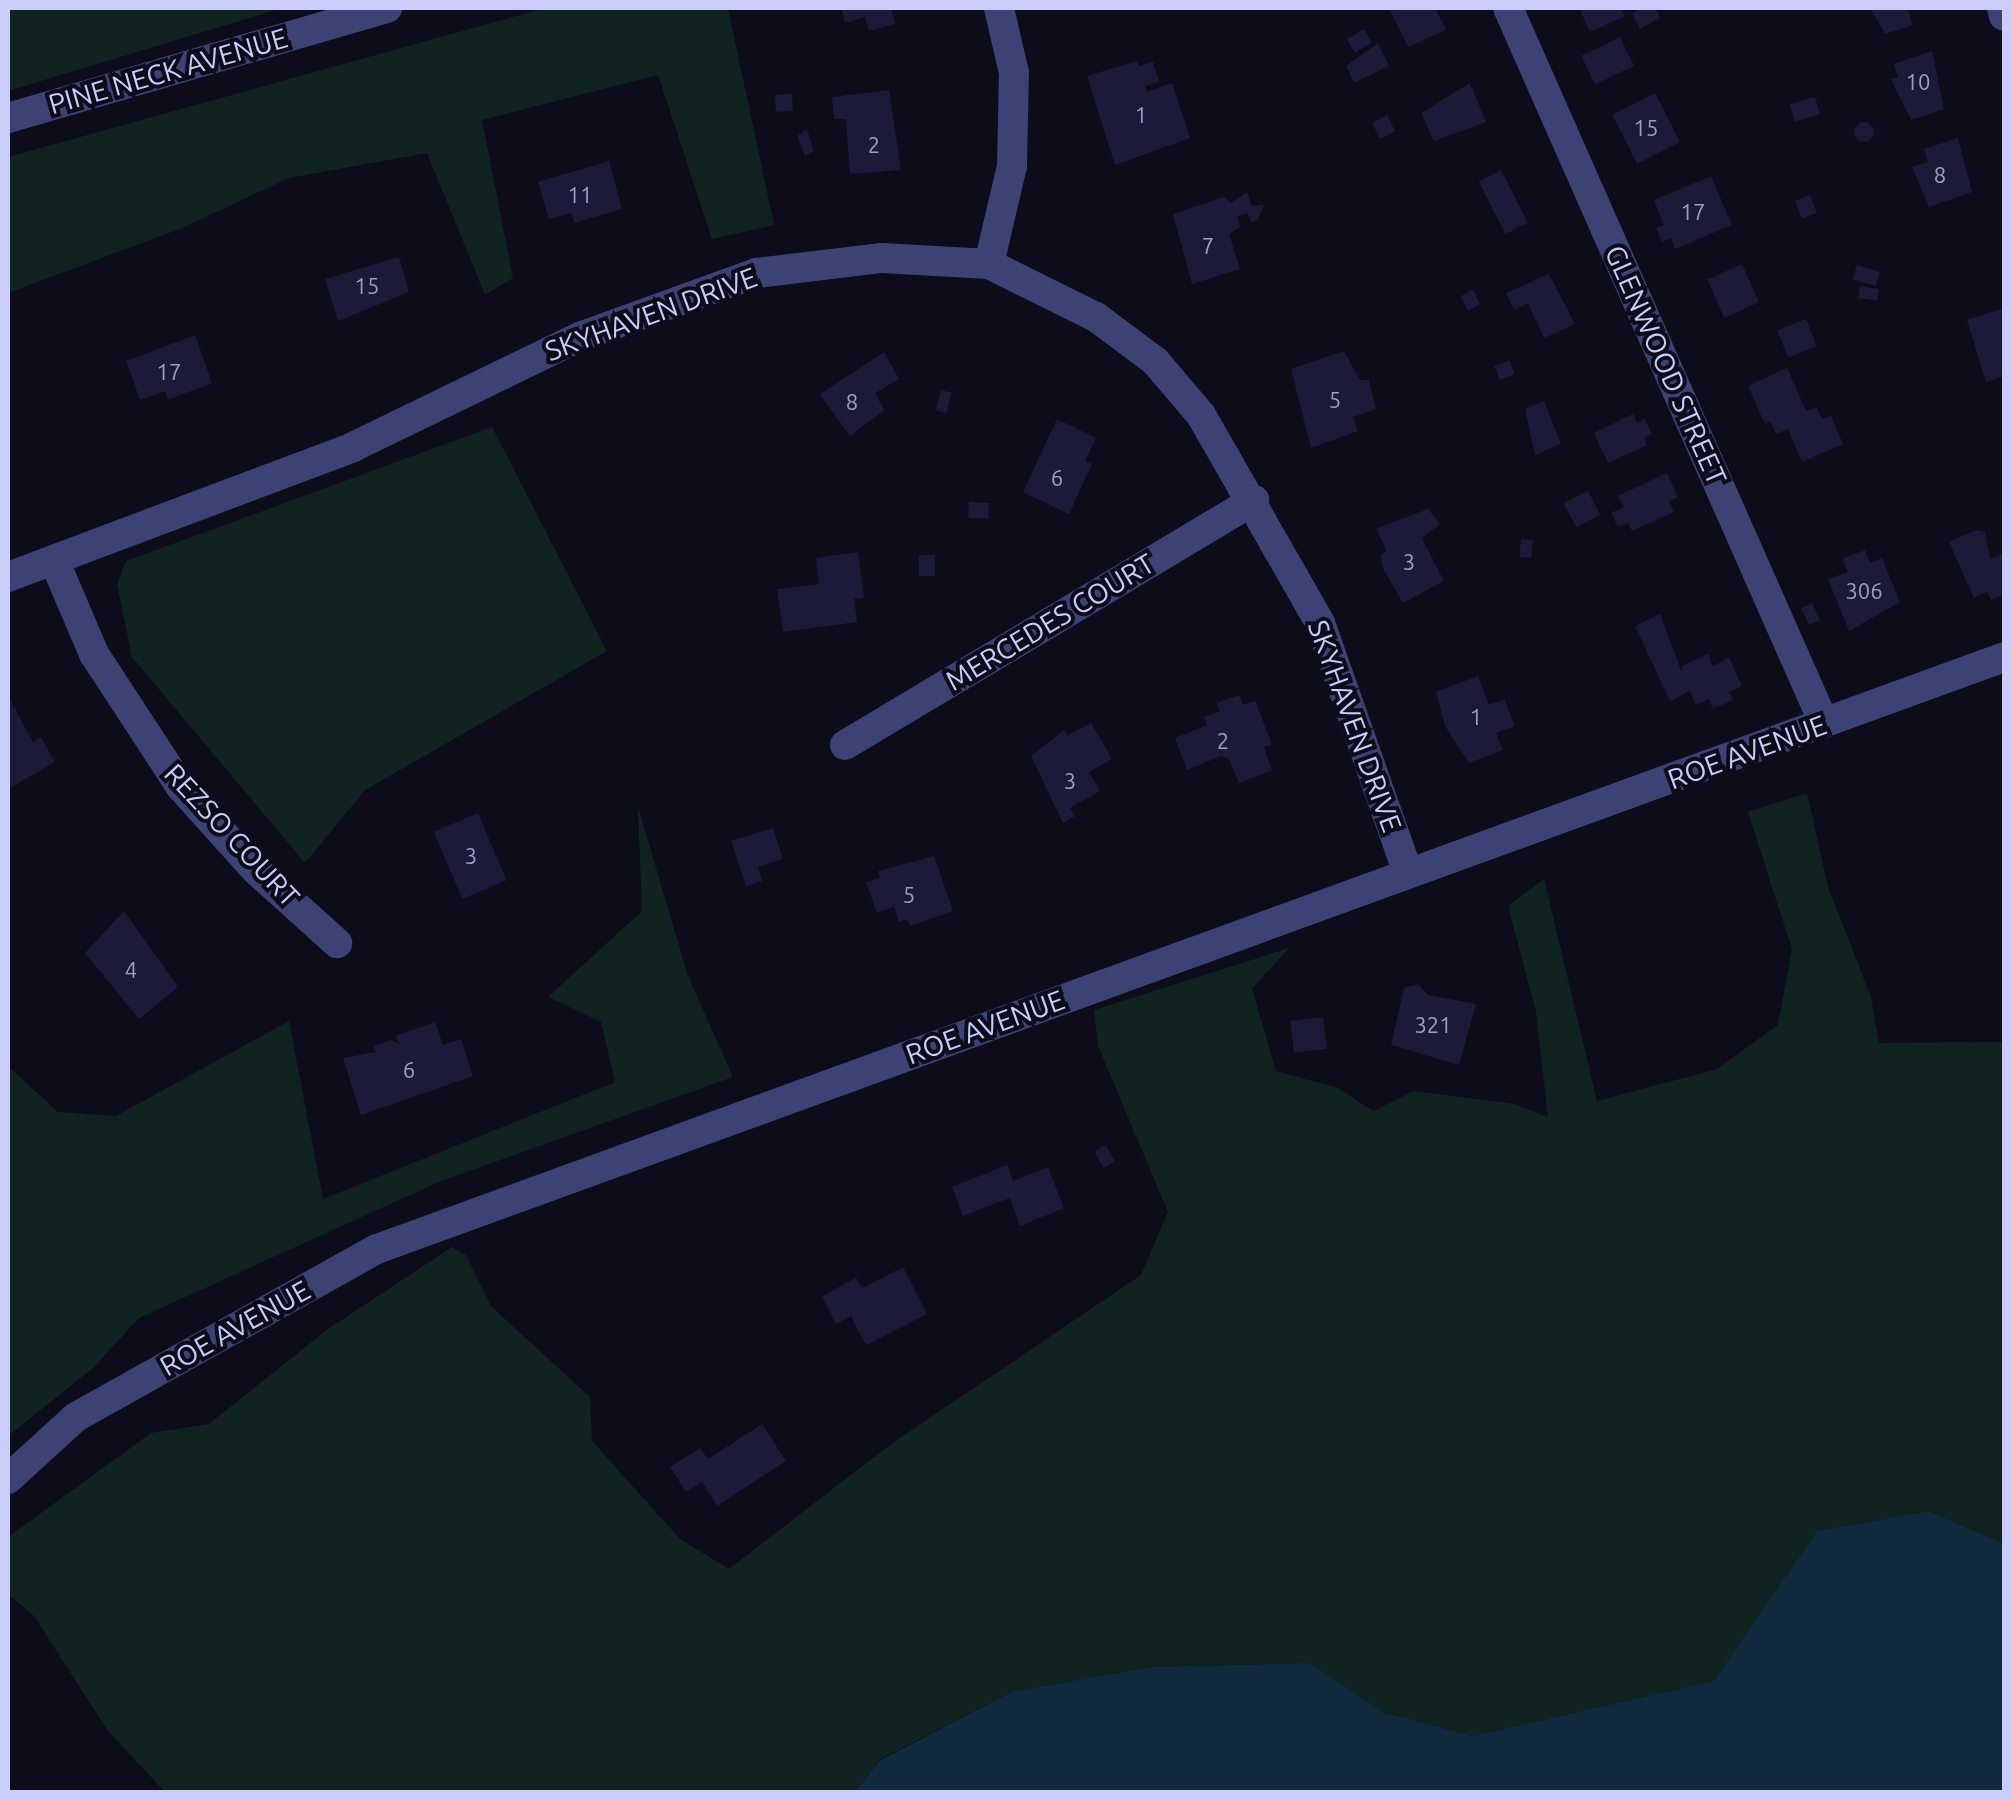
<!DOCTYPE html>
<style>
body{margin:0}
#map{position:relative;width:2012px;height:1800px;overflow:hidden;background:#0d0c1a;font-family:Ubuntu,sans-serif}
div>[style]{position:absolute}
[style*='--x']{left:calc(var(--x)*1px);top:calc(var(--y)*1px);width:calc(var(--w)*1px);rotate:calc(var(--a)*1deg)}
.green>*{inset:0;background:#102320}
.water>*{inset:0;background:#112a3e}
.building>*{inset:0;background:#1c1a39;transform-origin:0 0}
.round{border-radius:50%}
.minor>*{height:30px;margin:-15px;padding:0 15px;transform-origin:15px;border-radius:15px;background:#3c4274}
span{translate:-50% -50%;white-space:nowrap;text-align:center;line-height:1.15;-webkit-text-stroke:8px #0d0c1a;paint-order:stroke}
.number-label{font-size:22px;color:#9ea0ca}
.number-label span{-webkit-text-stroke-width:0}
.street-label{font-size:28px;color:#caccfa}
.frame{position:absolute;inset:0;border:10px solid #caccfa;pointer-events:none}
</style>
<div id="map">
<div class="green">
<div style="clip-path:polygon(8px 8px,282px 8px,8px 91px)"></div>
<div style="clip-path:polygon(545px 8px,728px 8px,774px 225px,712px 239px,658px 75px,482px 120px,513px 278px,485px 295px,427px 153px,289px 178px,182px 228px,8px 293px,8px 157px)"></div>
<div style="clip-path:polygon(492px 427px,607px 651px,365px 790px,305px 863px,132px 657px,117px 584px,126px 561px)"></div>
<div style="clip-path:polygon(1807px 793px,1828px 887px,1871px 997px,1879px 1043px,2004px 1042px,2004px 1544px,1929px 1511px,1817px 1531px,1715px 1681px,1472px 1736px,1383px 1712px,1310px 1663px,1153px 1667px,1013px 1691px,879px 1760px,855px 1792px,165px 1792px,108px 1731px,34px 1616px,8px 1594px,8px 1537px,151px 1433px,209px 1424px,328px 1329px,452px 1247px,466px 1255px,491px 1306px,590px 1397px,592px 1441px,680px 1539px,729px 1569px,891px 1444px,1141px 1275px,1168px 1212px,1098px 1046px,1094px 1010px,1289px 948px,1252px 989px,1276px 1071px,1338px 1088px,1373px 1111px,1414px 1091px,1514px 1104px,1548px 1117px,1536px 1012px,1508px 906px,1544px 879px,1597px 1101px,1717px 1069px,1778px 1025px,1792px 949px,1748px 812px)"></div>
<div style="clip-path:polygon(638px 807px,688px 976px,733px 1077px,441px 1181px,139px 1318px,93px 1368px,8px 1436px,8px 1066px,58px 1112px,116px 1116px,289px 1021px,323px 1199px,615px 1082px,601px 1022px,548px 997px,642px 911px)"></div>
</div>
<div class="water">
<div style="clip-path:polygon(1929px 1511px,2004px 1544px,2004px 1792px,855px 1792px,879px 1761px,1013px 1691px,1153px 1667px,1310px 1663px,1383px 1712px,1472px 1736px,1714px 1681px,1817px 1531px)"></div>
</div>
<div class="building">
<div style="clip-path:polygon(841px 8px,891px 8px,895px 24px,869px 31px,865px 17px,845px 23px)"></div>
<div style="clip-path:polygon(1389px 8px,1435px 8px,1446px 30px,1408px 47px)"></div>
<div style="clip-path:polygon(1579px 8px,1621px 8px,1625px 16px,1590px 32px)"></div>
<div style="clip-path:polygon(1644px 8px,1655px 8px,1660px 18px,1640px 29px,1632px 13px)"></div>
<div style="clip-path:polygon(1870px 8px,1907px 8px,1913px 25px,1885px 34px)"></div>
<div style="left:1364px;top:29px;width:16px;height:20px;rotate:60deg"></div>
<div style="left:1620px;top:37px;width:32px;height:43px;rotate:64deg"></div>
<div style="clip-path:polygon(1378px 43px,1389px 66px,1354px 83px,1346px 66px)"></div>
<div style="clip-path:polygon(1932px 51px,1944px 109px,1911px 120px,1891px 79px,1898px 77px,1894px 64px)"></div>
<div style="clip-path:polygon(1137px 61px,1139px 66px,1153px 62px,1159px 82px,1145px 86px,1147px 92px,1172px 83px,1190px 138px,1115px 165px,1087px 76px)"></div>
<div style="clip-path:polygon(1470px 83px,1486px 122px,1434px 141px,1421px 113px)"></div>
<div style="clip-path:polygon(889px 90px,901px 170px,850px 174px,846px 119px,834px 119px,832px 97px)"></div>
<div style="left:1655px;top:93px;width:55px;height:48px;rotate:63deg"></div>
<div style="left:792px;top:94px;width:17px;height:17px;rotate:87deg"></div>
<div style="left:1815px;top:97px;width:18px;height:26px;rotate:74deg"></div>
<div style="left:1387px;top:115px;width:18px;height:17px;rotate:63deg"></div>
<div class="round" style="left:1854px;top:122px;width:20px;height:20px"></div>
<div style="clip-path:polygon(807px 129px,814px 151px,805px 156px,797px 136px)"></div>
<div style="clip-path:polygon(1958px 138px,1972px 192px,1929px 207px,1912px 167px,1928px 162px,1924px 149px)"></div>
<div style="clip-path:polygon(609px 161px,622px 209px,574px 223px,571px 213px,549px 219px,538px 182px)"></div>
<div style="left:1501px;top:170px;width:59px;height:25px;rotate:63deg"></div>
<div style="clip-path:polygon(1711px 176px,1732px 225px,1675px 249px,1671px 238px,1662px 242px,1656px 228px,1664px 225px,1654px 200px)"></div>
<div style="clip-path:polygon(1247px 192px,1252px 206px,1264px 205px,1257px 220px,1251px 222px,1248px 213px,1237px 217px,1240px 227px,1229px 234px,1240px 269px,1192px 284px,1173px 214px,1224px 197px,1231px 203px)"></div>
<div style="left:1810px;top:195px;width:19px;height:16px;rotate:69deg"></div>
<div style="clip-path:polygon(399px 257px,409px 292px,338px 321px,325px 279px)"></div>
<div style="left:1742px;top:264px;width:42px;height:38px;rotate:66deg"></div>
<div style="left:1857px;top:265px;width:24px;height:15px;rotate:17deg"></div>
<div style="clip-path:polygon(1549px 274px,1575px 324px,1544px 338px,1528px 303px,1514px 310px,1506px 293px)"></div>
<div style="left:1860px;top:286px;width:19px;height:12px;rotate:9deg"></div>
<div style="left:1473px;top:290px;width:16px;height:14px;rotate:63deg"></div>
<div style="clip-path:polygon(2004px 308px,2004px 376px,1986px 382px,1967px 320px)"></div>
<div style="left:1806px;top:319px;width:29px;height:31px;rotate:68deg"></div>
<div style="clip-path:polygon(195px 335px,212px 383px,168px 400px,165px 391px,140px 400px,126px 361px)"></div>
<div style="clip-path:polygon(1344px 351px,1360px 380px,1369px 380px,1376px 409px,1353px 417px,1358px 431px,1311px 448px,1291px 369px)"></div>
<div style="clip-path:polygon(884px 352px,899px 379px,875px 393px,884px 410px,850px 436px,820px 394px)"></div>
<div style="left:1509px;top:360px;width:15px;height:16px;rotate:67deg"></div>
<div style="clip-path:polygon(1787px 368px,1806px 411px,1817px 407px,1822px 419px,1831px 416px,1843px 444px,1802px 462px,1788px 429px,1776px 434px,1770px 421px,1765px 424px,1748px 386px)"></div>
<div style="left:941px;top:390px;width:11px;height:21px;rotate:15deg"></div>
<div style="clip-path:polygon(1544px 401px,1561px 444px,1535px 455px,1525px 409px)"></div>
<div style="clip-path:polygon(1633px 414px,1637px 423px,1645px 419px,1652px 434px,1644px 438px,1647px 445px,1608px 463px,1594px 433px)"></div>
<div style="clip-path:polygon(1057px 419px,1096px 438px,1085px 461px,1092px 464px,1069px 514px,1023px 492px)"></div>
<div style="clip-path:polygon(1667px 473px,1678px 497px,1669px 501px,1674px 512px,1632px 531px,1628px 523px,1618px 527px,1611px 513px,1624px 507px,1618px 496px)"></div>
<div style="left:1588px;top:491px;width:27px;height:27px;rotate:63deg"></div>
<div style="left:969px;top:502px;width:20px;height:16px;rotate:3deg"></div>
<div style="clip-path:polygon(1428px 509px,1440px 524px,1422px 538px,1444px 581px,1403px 603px,1384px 570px,1380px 555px,1387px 551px,1376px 529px)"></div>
<div style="clip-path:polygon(1976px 530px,1985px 532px,1990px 559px,2004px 553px,2004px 594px,1991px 600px,1987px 592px,1974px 598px,1949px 542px)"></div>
<div style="left:1521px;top:539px;width:12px;height:18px;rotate:5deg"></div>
<div style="clip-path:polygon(1865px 550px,1870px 563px,1882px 558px,1900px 602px,1849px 631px,1828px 579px,1848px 572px,1842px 559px)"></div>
<div style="clip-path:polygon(858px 552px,864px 598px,854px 599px,857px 622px,783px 632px,777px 589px,819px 584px,816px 558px)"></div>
<div style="left:919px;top:555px;width:16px;height:21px"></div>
<div style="left:1812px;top:603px;width:19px;height:12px;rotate:65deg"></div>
<div style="clip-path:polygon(1660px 614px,1682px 673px,1682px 666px,1708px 654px,1713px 666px,1729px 658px,1742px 686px,1729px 692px,1733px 700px,1713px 709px,1709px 699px,1696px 705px,1690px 691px,1670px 701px,1635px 626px)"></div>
<div style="clip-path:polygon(1478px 676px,1489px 705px,1504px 699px,1515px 726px,1496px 733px,1503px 750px,1469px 763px,1445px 726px,1436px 692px)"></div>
<div style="clip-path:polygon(1239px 695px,1243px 705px,1255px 701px,1272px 744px,1264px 747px,1272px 770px,1239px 783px,1229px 759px,1221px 756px,1187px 770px,1175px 738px,1207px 725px,1204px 717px,1220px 711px,1217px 703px)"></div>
<div style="clip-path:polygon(8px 696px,33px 742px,41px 737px,55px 762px,8px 789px)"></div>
<div style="clip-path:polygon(1091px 723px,1112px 759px,1089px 772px,1100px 791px,1070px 808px,1075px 816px,1063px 823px,1031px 756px,1064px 730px,1067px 736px)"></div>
<div style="left:478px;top:813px;width:73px;height:48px;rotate:67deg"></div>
<div style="clip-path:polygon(773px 828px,783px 859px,758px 867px,762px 881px,746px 886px,731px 841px)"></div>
<div style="clip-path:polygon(934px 856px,953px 911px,910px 926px,907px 919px,899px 922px,894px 907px,877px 913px,866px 882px,880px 878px,878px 871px)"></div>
<div style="clip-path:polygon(124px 911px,178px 987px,139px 1019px,85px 953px)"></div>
<div style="clip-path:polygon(1418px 984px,1428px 995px,1476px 1004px,1459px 1065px,1391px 1045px,1404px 988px)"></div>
<div style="left:1323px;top:1017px;width:32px;height:33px;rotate:83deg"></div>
<div style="clip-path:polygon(435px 1022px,443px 1045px,461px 1039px,473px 1076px,361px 1115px,343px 1058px,376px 1052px,373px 1046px,391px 1040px,399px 1044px,396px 1036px)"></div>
<div style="left:1106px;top:1145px;width:19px;height:13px;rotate:62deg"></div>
<div style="clip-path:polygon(1007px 1165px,1013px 1181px,1048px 1167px,1064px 1208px,1020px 1226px,1010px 1198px,963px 1216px,952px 1187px)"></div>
<div style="clip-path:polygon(903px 1267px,927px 1314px,866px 1345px,851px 1316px,836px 1324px,822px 1296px,856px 1278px,862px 1288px)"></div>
<div style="clip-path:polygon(762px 1424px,786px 1461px,717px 1506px,702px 1482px,686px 1492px,670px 1467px,700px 1448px,708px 1459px)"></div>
</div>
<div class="minor">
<div style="--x:1508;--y:8;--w:782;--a:66.16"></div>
<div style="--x:2002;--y:8;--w:8;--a:76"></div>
<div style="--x:8;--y:118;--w:395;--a:-16.2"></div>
<div style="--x:989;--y:264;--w:101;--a:-76.8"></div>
<div style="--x:1012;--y:166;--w:93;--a:-88.8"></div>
<div style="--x:1014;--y:73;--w:67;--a:-103"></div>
<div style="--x:54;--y:560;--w:102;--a:66.9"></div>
<div style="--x:94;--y:654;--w:159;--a:56.8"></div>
<div style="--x:181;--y:787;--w:113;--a:47.9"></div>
<div style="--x:257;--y:871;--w:108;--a:42"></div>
<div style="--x:8;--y:577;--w:369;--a:-20.6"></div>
<div style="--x:353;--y:447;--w:254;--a:-25.9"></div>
<div style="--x:582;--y:336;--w:185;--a:-19.9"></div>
<div style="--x:756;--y:273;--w:127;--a:-6.8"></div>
<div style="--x:882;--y:258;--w:107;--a:3.2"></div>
<div style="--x:989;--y:264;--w:119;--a:26.4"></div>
<div style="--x:1096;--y:317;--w:74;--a:36.7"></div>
<div style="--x:1155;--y:361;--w:71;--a:49.6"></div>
<div style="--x:1201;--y:415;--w:240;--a:60.2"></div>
<div style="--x:1320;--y:623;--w:265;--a:70.6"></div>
<div style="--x:845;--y:745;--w:477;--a:-30.9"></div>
<div style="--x:8;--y:1479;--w:92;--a:-42.4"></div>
<div style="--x:76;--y:1417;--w:345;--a:-29.2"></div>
<div style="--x:377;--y:1249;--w:1731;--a:-19.99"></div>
</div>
<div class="number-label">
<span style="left:1918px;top:82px">10</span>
<span style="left:1141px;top:115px">1</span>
<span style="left:1646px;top:128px">15</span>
<span style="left:874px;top:145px">2</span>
<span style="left:1940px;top:175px">8</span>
<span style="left:580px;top:195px">11</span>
<span style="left:1693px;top:212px">17</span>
<span style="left:1208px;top:246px">7</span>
<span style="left:367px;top:286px">15</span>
<span style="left:169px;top:372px">17</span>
<span style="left:1335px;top:400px">5</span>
<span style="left:852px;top:402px">8</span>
<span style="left:1057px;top:478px">6</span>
<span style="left:1409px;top:562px">3</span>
<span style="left:1864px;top:591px">306</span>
<span style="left:1476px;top:717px">1</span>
<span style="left:1223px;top:741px">2</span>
<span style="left:1070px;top:781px">3</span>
<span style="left:471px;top:856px">3</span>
<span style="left:909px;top:895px">5</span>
<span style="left:131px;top:970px">4</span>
<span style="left:1433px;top:1025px">321</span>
<span style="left:409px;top:1070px">6</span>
</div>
<div class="street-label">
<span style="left:168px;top:71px;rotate:-16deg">PINE NECK AVENUE</span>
<span style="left:651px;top:314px;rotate:-20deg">SKYHAVEN DRIVE</span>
<span style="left:1666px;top:365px;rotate:66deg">GLENWOOD STREET</span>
<span style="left:1050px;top:622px;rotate:-31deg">MERCEDES COURT</span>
<span style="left:1355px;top:726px;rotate:70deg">SKYHAVEN DRIVE</span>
<span style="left:1747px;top:752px;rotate:-20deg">ROE AVENUE</span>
<span style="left:232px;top:835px;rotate:47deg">REZSO COURT</span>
<span style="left:985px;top:1027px;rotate:-20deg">ROE AVENUE</span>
<span style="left:235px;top:1328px;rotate:-29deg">ROE AVENUE</span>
</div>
<div class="frame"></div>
</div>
